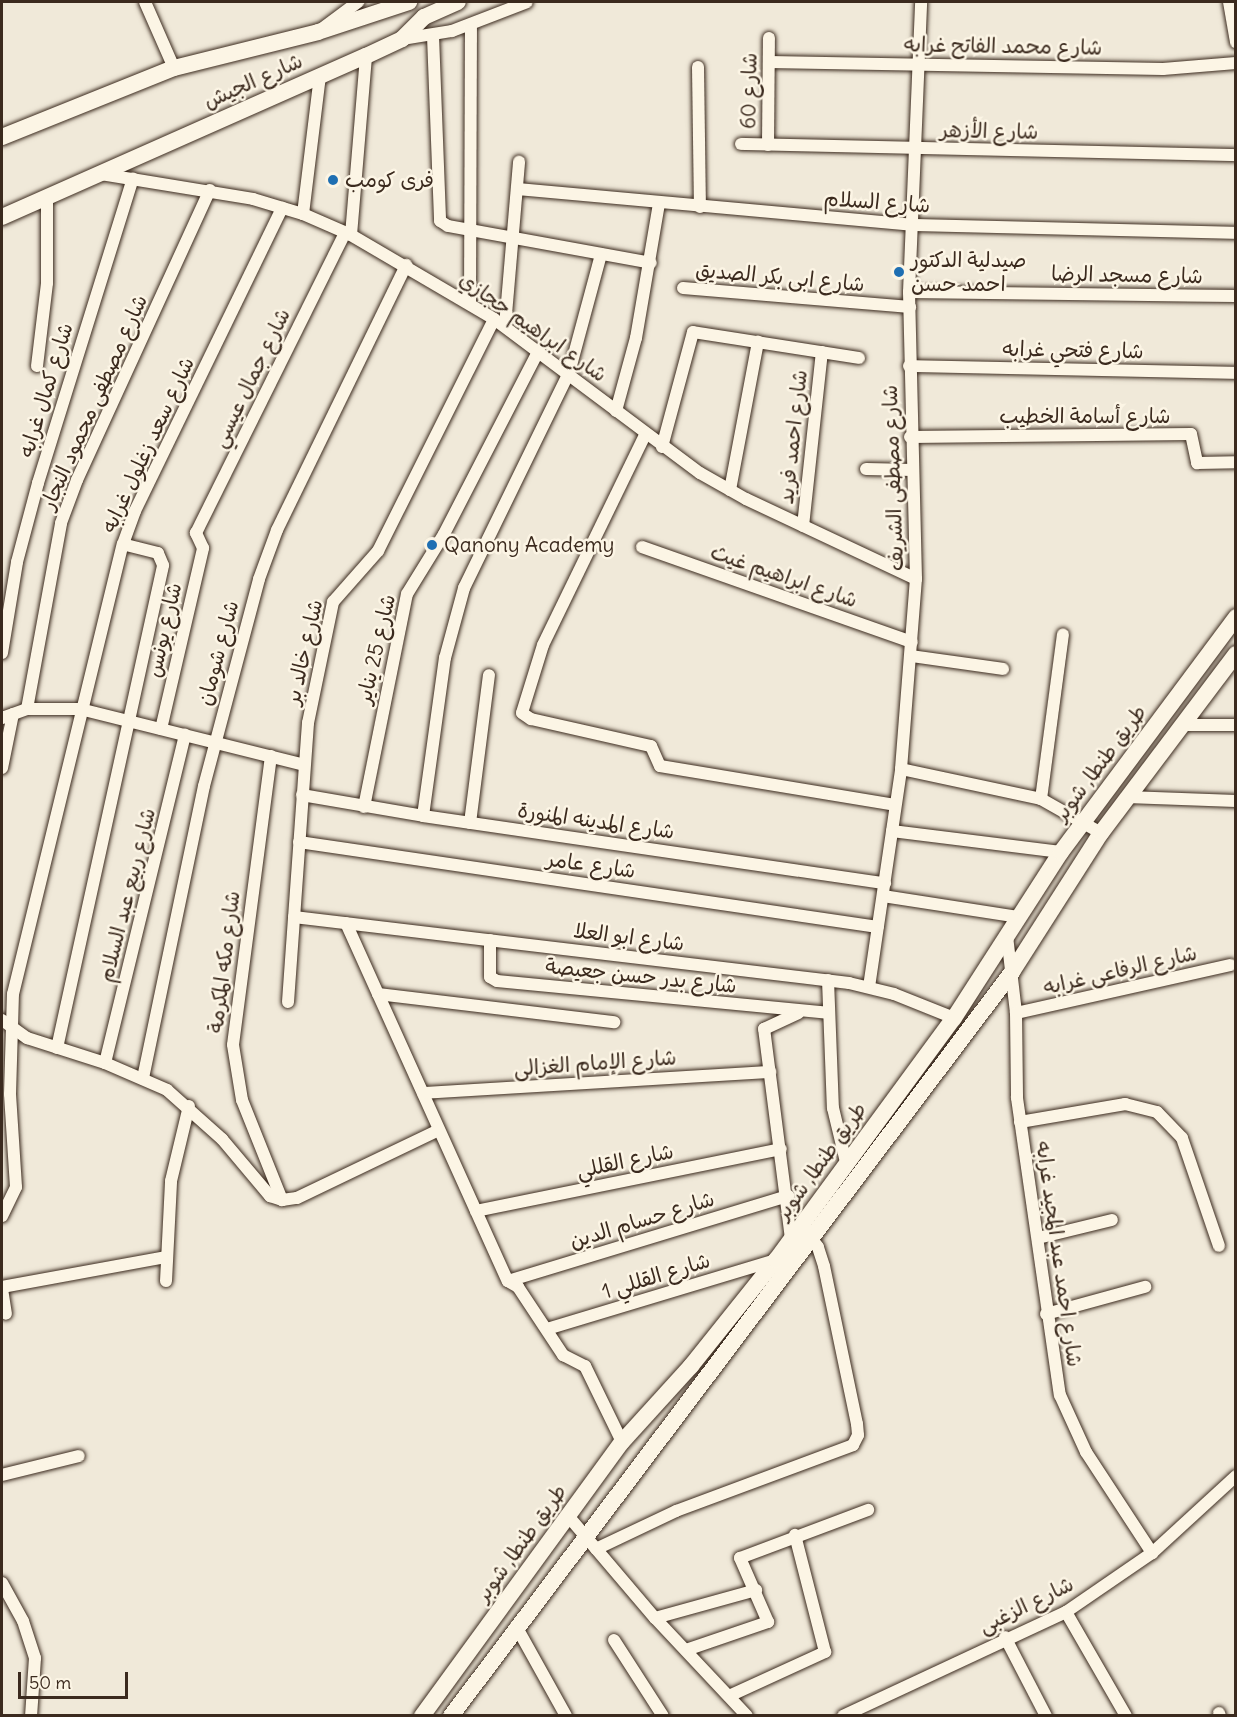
<!DOCTYPE html>
<meta charset="utf-8">
<style>
body{margin:0}
#map{position:relative;width:1237px;height:1717px;overflow:hidden;background:#f0e9d9;font-family:Delius,"Playpen Sans Arabic",sans-serif}
div>[style]{position:absolute}
[style*='--x']{left:calc(var(--x)*1px);top:calc(var(--y)*1px);width:calc(var(--w)*1px);rotate:calc(var(--a)*1deg)}
.roads{filter:drop-shadow(0 0 2px #3b2a1e) drop-shadow(0 0 2px #3b2a1e)}
.street>*{height:12px;margin:-6px;padding:0 6px;transform-origin:6px;border-radius:6px;background:#fcf5e5}
.secondary>*{height:16px;margin:-8px;padding:0 8px;transform-origin:8px;border-radius:8px;background:#fcf5e5}
.dots>*{width:16px;height:16px;translate:-50% -50%;box-sizing:border-box;border:3px solid #fcf5e5;border-radius:50%}
span{translate:-50% -50%;white-space:nowrap;text-align:center;line-height:1.15;-webkit-text-stroke:5px #fcf5e5;paint-order:stroke}
.street-label{font-size:21px;color:#3b2a1e}
.poi-label{font-size:21px;color:#3b2a1e}
.left{translate:0 -50%;text-align:left}
.frame{position:absolute;inset:0;border:3px solid #3b2a1e;pointer-events:none}
.scale{position:absolute;left:18px;top:1672px;width:110px;height:27px;box-sizing:border-box;border:3px solid #3b2a1e;border-top:0;padding-left:8px;font-size:18px;line-height:21px;white-space:nowrap;color:#3b2a1e;-webkit-text-stroke:4px #fcf5e5;paint-order:stroke}
</style>
<div id="map">
<div class="roads">
<div class="street">
<div style="--x:145;--y:2;--w:72;--a:66.3"></div>
<div style="--x:1229;--y:2;--w:41;--a:80.1"></div>
<div style="--x:323;--y:28;--w:44;--a:-36.6"></div>
<div style="--x:433;--y:36;--w:185;--a:87.8"></div>
<div style="--x:440;--y:221;--w:9;--a:32"></div>
<div style="--x:448;--y:226;--w:206;--a:10.3"></div>
<div style="--x:402;--y:39;--w:51;--a:-9.1"></div>
<div style="--x:452;--y:31;--w:80;--a:-21.1"></div>
<div style="--x:769;--y:62;--w:394;--a:1"></div>
<div style="--x:1163;--y:69;--w:73;--a:-4.7"></div>
<div style="--x:698;--y:67;--w:140;--a:89.2"></div>
<div style="--x:741;--y:144;--w:495;--a:1.3"></div>
<div style="--x:768;--y:145;--w:107;--a:-89.5"></div>
<div style="--x:101;--y:174;--w:154;--a:9.3"></div>
<div style="--x:253;--y:199;--w:52;--a:16.7"></div>
<div style="--x:303;--y:214;--w:52;--a:23.6"></div>
<div style="--x:351;--y:235;--w:166;--a:30.4"></div>
<div style="--x:494;--y:319;--w:257;--a:36.8"></div>
<div style="--x:700;--y:473;--w:53;--a:29.5"></div>
<div style="--x:746;--y:499;--w:188;--a:25.2"></div>
<div style="--x:518;--y:189;--w:395;--a:5.2"></div>
<div style="--x:911;--y:225;--w:325;--a:1.4"></div>
<div style="--x:303;--y:214;--w:140;--a:-83"></div>
<div style="--x:351;--y:235;--w:180;--a:-85.2"></div>
<div style="--x:683;--y:288;--w:228;--a:4.8"></div>
<div style="--x:909;--y:292;--w:327;--a:0.7"></div>
<div style="--x:470;--y:303;--w:278;--a:-89.8"></div>
<div style="--x:505;--y:326;--w:165;--a:-85.1"></div>
<div style="--x:37;--y:366;--w:84;--a:-83.1"></div>
<div style="--x:47;--y:283;--w:86;--a:-90"></div>
<div style="--x:909;--y:366;--w:327;--a:1.2"></div>
<div style="--x:616;--y:411;--w:76;--a:-74.7"></div>
<div style="--x:636;--y:338;--w:137;--a:-80.3"></div>
<div style="--x:645;--y:435;--w:233;--a:115.9"></div>
<div style="--x:543;--y:645;--w:71;--a:107.2"></div>
<div style="--x:522;--y:713;--w:11;--a:34"></div>
<div style="--x:531;--y:719;--w:123;--a:12.7"></div>
<div style="--x:651;--y:746;--w:22;--a:66"></div>
<div style="--x:660;--y:766;--w:238;--a:9.4"></div>
<div style="--x:910;--y:437;--w:281;--a:-0.6"></div>
<div style="--x:1191;--y:434;--w:30;--a:78"></div>
<div style="--x:1197;--y:463;--w:39;--a:-1"></div>
<div style="--x:662;--y:447;--w:119;--a:-74.9"></div>
<div style="--x:693;--y:332;--w:168;--a:8.9"></div>
<div style="--x:866;--y:469;--w:47;--a:1.2"></div>
<div style="--x:730;--y:490;--w:151;--a:-79.3"></div>
<div style="--x:803;--y:526;--w:175;--a:-83.8"></div>
<div style="--x:642;--y:547;--w:286;--a:19.4"></div>
<div style="--x:2;--y:653;--w:92;--a:-80.6"></div>
<div style="--x:17;--y:562;--w:82;--a:-75.1"></div>
<div style="--x:38;--y:483;--w:319;--a:-72.7"></div>
<div style="--x:911;--y:656;--w:93;--a:8"></div>
<div style="--x:27;--y:709;--w:189;--a:-79.6"></div>
<div style="--x:61;--y:523;--w:46;--a:-69.6"></div>
<div style="--x:77;--y:480;--w:319;--a:-65.4"></div>
<div style="--x:2;--y:718;--w:27;--a:-20"></div>
<div style="--x:27;--y:709;--w:53;--a:0"></div>
<div style="--x:80;--y:709;--w:231;--a:14"></div>
<div style="--x:1181;--y:725;--w:55;--a:0"></div>
<div style="--x:161;--y:729;--w:186;--a:-76.9"></div>
<div style="--x:203;--y:548;--w:17;--a:-115"></div>
<div style="--x:196;--y:533;--w:335;--a:-63.6"></div>
<div style="--x:271;--y:756;--w:291;--a:97.5"></div>
<div style="--x:233;--y:1045;--w:56;--a:80.7"></div>
<div style="--x:242;--y:1100;--w:108;--a:68.2"></div>
<div style="--x:2;--y:768;--w:55;--a:-78.5"></div>
<div style="--x:901;--y:769;--w:143;--a:12.1"></div>
<div style="--x:1041;--y:799;--w:69;--a:29.5"></div>
<div style="--x:302;--y:795;--w:123;--a:9.8"></div>
<div style="--x:423;--y:816;--w:467;--a:8.3"></div>
<div style="--x:1127;--y:797;--w:109;--a:2.1"></div>
<div style="--x:1041;--y:799;--w:166;--a:-82.4"></div>
<div style="--x:364;--y:807;--w:217;--a:-78.6"></div>
<div style="--x:407;--y:594;--w:70;--a:-58.3"></div>
<div style="--x:444;--y:534;--w:207;--a:-62.7"></div>
<div style="--x:423;--y:816;--w:160;--a:-82.1"></div>
<div style="--x:445;--y:658;--w:73;--a:-74.8"></div>
<div style="--x:464;--y:588;--w:239;--a:-64"></div>
<div style="--x:569;--y:373;--w:123;--a:-74.9"></div>
<div style="--x:470;--y:823;--w:149;--a:-82.7"></div>
<div style="--x:892;--y:831;--w:170;--a:7.1"></div>
<div style="--x:299;--y:842;--w:585;--a:8.35"></div>
<div style="--x:883;--y:896;--w:138;--a:8.8"></div>
<div style="--x:294;--y:917;--w:559;--a:6.78"></div>
<div style="--x:849;--y:983;--w:46;--a:13.7"></div>
<div style="--x:894;--y:994;--w:65;--a:21.8"></div>
<div style="--x:346;--y:923;--w:393;--a:65.7"></div>
<div style="--x:508;--y:1281;--w:12;--a:31"></div>
<div style="--x:518;--y:1287;--w:82;--a:56.5"></div>
<div style="--x:563;--y:1355;--w:25;--a:27"></div>
<div style="--x:585;--y:1366;--w:85;--a:64"></div>
<div style="--x:1007;--y:936;--w:78;--a:83.3"></div>
<div style="--x:1016;--y:1013;--w:85;--a:89.3"></div>
<div style="--x:1017;--y:1098;--w:300;--a:81.8"></div>
<div style="--x:1060;--y:1395;--w:63;--a:65.5"></div>
<div style="--x:1086;--y:1452;--w:121;--a:56.8"></div>
<div style="--x:490;--y:940;--w:37;--a:90"></div>
<div style="--x:490;--y:977;--w:8;--a:30"></div>
<div style="--x:497;--y:981;--w:332;--a:5.5"></div>
<div style="--x:828;--y:980;--w:128;--a:87.8"></div>
<div style="--x:833;--y:1108;--w:56;--a:76.5"></div>
<div style="--x:869;--y:987;--w:220;--a:-81.6"></div>
<div style="--x:901;--y:769;--w:191;--a:-85.5"></div>
<div style="--x:916;--y:579;--w:287;--a:-91.4"></div>
<div style="--x:909;--y:292;--w:290;--a:-87.6"></div>
<div style="--x:378;--y:994;--w:238;--a:6.8"></div>
<div style="--x:288;--y:1002;--w:280;--a:-85.9"></div>
<div style="--x:308;--y:723;--w:124;--a:-78.3"></div>
<div style="--x:333;--y:602;--w:68;--a:-48.6"></div>
<div style="--x:378;--y:551;--w:259;--a:-63.4"></div>
<div style="--x:1016;--y:1013;--w:220;--a:-12.6"></div>
<div style="--x:2;--y:1020;--w:31;--a:36"></div>
<div style="--x:27;--y:1038;--w:82;--a:17.8"></div>
<div style="--x:105;--y:1063;--w:68;--a:23.5"></div>
<div style="--x:167;--y:1090;--w:74;--a:41.7"></div>
<div style="--x:222;--y:1139;--w:75;--a:49.9"></div>
<div style="--x:270;--y:1196;--w:13;--a:18"></div>
<div style="--x:282;--y:1200;--w:15;--a:-8"></div>
<div style="--x:297;--y:1198;--w:157;--a:-25.6"></div>
<div style="--x:57;--y:1048;--w:494;--a:-77.6"></div>
<div style="--x:163;--y:565;--w:13;--a:-113"></div>
<div style="--x:158;--y:553;--w:36;--a:-166"></div>
<div style="--x:105;--y:1063;--w:338;--a:-76.3"></div>
<div style="--x:143;--y:1078;--w:298;--a:-78.2"></div>
<div style="--x:204;--y:786;--w:214;--a:-75.1"></div>
<div style="--x:259;--y:579;--w:52;--a:-69.8"></div>
<div style="--x:277;--y:530;--w:295;--a:-64"></div>
<div style="--x:423;--y:1093;--w:348;--a:-3.5"></div>
<div style="--x:1020;--y:1122;--w:107;--a:-9.7"></div>
<div style="--x:1125;--y:1104;--w:33;--a:14"></div>
<div style="--x:1157;--y:1112;--w:36;--a:46"></div>
<div style="--x:1182;--y:1138;--w:114;--a:71.1"></div>
<div style="--x:476;--y:1211;--w:311;--a:-11.5"></div>
<div style="--x:2;--y:1216;--w:32;--a:-64"></div>
<div style="--x:16;--y:1187;--w:93;--a:-93.7"></div>
<div style="--x:10;--y:1094;--w:100;--a:-88.3"></div>
<div style="--x:13;--y:994;--w:463;--a:-76.3"></div>
<div style="--x:123;--y:544;--w:35;--a:-70"></div>
<div style="--x:135;--y:511;--w:337;--a:-64.1"></div>
<div style="--x:1038;--y:1238;--w:76;--a:-13.7"></div>
<div style="--x:791;--y:1239;--w:212;--a:-97.3"></div>
<div style="--x:764;--y:1029;--w:38;--a:-25"></div>
<div style="--x:166;--y:1281;--w:100;--a:-87.1"></div>
<div style="--x:171;--y:1181;--w:77;--a:-76.5"></div>
<div style="--x:508;--y:1281;--w:293;--a:-16.9"></div>
<div style="--x:2;--y:1287;--w:166;--a:-10.4"></div>
<div style="--x:2;--y:1289;--w:25;--a:81"></div>
<div style="--x:1046;--y:1314;--w:103;--a:-15.3"></div>
<div style="--x:547;--y:1329;--w:239;--a:-16.8"></div>
<div style="--x:2;--y:1475;--w:79;--a:-13.9"></div>
<div style="--x:569;--y:1517;--w:133;--a:49.6"></div>
<div style="--x:655;--y:1618;--w:134;--a:46.8"></div>
<div style="--x:596;--y:1549;--w:89;--a:-25.4"></div>
<div style="--x:676;--y:1511;--w:189;--a:-20.4"></div>
<div style="--x:853;--y:1445;--w:11;--a:-63"></div>
<div style="--x:858;--y:1435;--w:11;--a:-95"></div>
<div style="--x:857;--y:1424;--w:161;--a:-101.8"></div>
<div style="--x:824;--y:1266;--w:20;--a:-108"></div>
<div style="--x:818;--y:1247;--w:18;--a:-128"></div>
<div style="--x:2;--y:1583;--w:43;--a:61.1"></div>
<div style="--x:23;--y:1621;--w:39;--a:72"></div>
<div style="--x:35;--y:1658;--w:58;--a:93.9"></div>
<div style="--x:1066;--y:1612;--w:120;--a:60"></div>
<div style="--x:655;--y:1618;--w:105;--a:-15.5"></div>
<div style="--x:516;--y:1626;--w:103;--a:60.9"></div>
<div style="--x:1005;--y:1637;--w:89;--a:62.6"></div>
<div style="--x:614;--y:1640;--w:90;--a:57.2"></div>
<div style="--x:686;--y:1650;--w:87;--a:-18.9"></div>
<div style="--x:768;--y:1622;--w:70;--a:-113.6"></div>
<div style="--x:740;--y:1558;--w:137;--a:-20.6"></div>
<div style="--x:729;--y:1696;--w:106;--a:-24.6"></div>
<div style="--x:825;--y:1652;--w:121;--a:-104.4"></div>
<div style="--x:1219;--y:1713;--w:3;--a:72"></div>
<div style="--x:843;--y:1716;--w:246;--a:-25"></div>
<div style="--x:1066;--y:1612;--w:104;--a:-34.5"></div>
<div style="--x:1152;--y:1553;--w:114;--a:-42.5"></div>
</div>
<div class="secondary">
<div style="--x:2;--y:137;--w:185;--a:-21.9"></div>
<div style="--x:174;--y:68;--w:148;--a:-14"></div>
<div style="--x:318;--y:32;--w:96;--a:-18.2"></div>
<div style="--x:2;--y:217;--w:398;--a:-23.9"></div>
<div style="--x:366;--y:56;--w:40;--a:-25"></div>
<div style="--x:402;--y:39;--w:31;--a:-45"></div>
<div style="--x:424;--y:17;--w:37;--a:-24"></div>
<div style="--x:422;--y:1716;--w:339;--a:-53.9"></div>
<div style="--x:622;--y:1442;--w:103;--a:-47.8"></div>
<div style="--x:691;--y:1366;--w:136;--a:-51.3"></div>
<div style="--x:776;--y:1260;--w:300;--a:-53.7"></div>
<div style="--x:954;--y:1018;--w:197;--a:-57.2"></div>
<div style="--x:1061;--y:852;--w:293;--a:-53.3"></div>
<div style="--x:451;--y:1716;--w:932;--a:-52.98"></div>
<div style="--x:1012;--y:972;--w:165;--a:-57.4"></div>
<div style="--x:1101;--y:833;--w:224;--a:-53"></div>
</div>
</div>
<div class="dots">
<div style="left:333px;top:180px;background:#1f6fb2"></div>
<div style="left:899px;top:272px;background:#1f6fb2"></div>
<div style="left:432px;top:545px;background:#1f6fb2"></div>
</div>
<div class="street-label">
<span style="left:1003px;top:46px;rotate:1deg">شارع محمد الفاتح غرابه</span>
<span style="left:253px;top:81px;rotate:-24deg">شارع الجيش</span>
<span style="left:749px;top:91px;rotate:-89deg">شارع 60</span>
<span style="left:989px;top:131px;rotate:1deg">شارع الأزهر</span>
<span style="left:877px;top:202px;rotate:4deg">شارع السلام</span>
<span style="left:1127px;top:275px;rotate:1deg">شارع مسجد الرضا</span>
<span style="left:780px;top:277px;rotate:5deg">شارع ابى بكر الصديق</span>
<span style="left:533px;top:327px;rotate:35deg">شارع ابراهيم حجازي</span>
<span style="left:1073px;top:350px;rotate:1deg">شارع فتحي غرابه</span>
<span style="left:251px;top:378px;rotate:-64deg">شارع جمال عيسي</span>
<span style="left:46px;top:390px;rotate:-73deg">شارع كمال غرابه</span>
<span style="left:94px;top:402px;rotate:-66deg">شارع مصطفى محمود النجار</span>
<span style="left:1085px;top:416px">شارع أسامة الخطيب</span>
<span style="left:793px;top:437px;rotate:-84deg">شارع احمد فريد</span>
<span style="left:148px;top:445px;rotate:-65deg">شارع سعد زغلول غرابه</span>
<span style="left:893px;top:478px;rotate:-92deg">شارع مصطفى الشريف</span>
<span style="left:784px;top:576px;rotate:19deg">شارع ابراهيم غيث</span>
<span style="left:164px;top:630px;rotate:-77deg">شارع يونس</span>
<span style="left:376px;top:649px;rotate:-77deg">شارع 25 يناير</span>
<span style="left:304px;top:652px;rotate:-77deg">شارع خالد بر</span>
<span style="left:218px;top:653px;rotate:-75deg">شارع شومان</span>
<span style="left:1100px;top:763px;rotate:-53deg">طريق طنطا, شوبر</span>
<span style="left:596px;top:821px;rotate:8deg">شارع المدينه المنورة</span>
<span style="left:591px;top:865px;rotate:8deg">شارع عامر</span>
<span style="left:127px;top:895px;rotate:-76deg">شارع ربيع عبد السلام</span>
<span style="left:629px;top:937px;rotate:7deg">شارع ابو العلا</span>
<span style="left:224px;top:962px;rotate:-83deg">شارع مكه المكرمة</span>
<span style="left:1120px;top:970px;rotate:-13deg">شارع الرفاعى غرابه</span>
<span style="left:641px;top:976px;rotate:6deg">شارع بدر حسن جعيصة</span>
<span style="left:595px;top:1063px;rotate:-4deg">شارع الإمام الغزالى</span>
<span style="left:625px;top:1161px;rotate:-12deg">شارع القللي</span>
<span style="left:821px;top:1161px;rotate:-54deg">طريق طنطا, شوبر</span>
<span style="left:642px;top:1220px;rotate:-17deg">شارع حسام الدين</span>
<span style="left:1059px;top:1254px;rotate:82deg">شارع احمد عبد المجيد غرابه</span>
<span style="left:656px;top:1276px;rotate:-17deg">شارع القللي 1</span>
<span style="left:521px;top:1543px;rotate:-54deg">طريق طنطا, شوبر</span>
<span style="left:1026px;top:1605px;rotate:-26deg">شارع الزغبى</span>
</div>
<div class="poi-label">
<span class="left" style="left:345px;top:180px">فرى كومب</span>
<span class="left" style="left:911px;top:272px">صيدلية الدكتور<br>احمد حسن</span>
<span class="left" style="left:444px;top:545px">Qanony Academy</span>
</div>
<div class="frame"></div>
<div class="scale">50 m</div>
</div>
